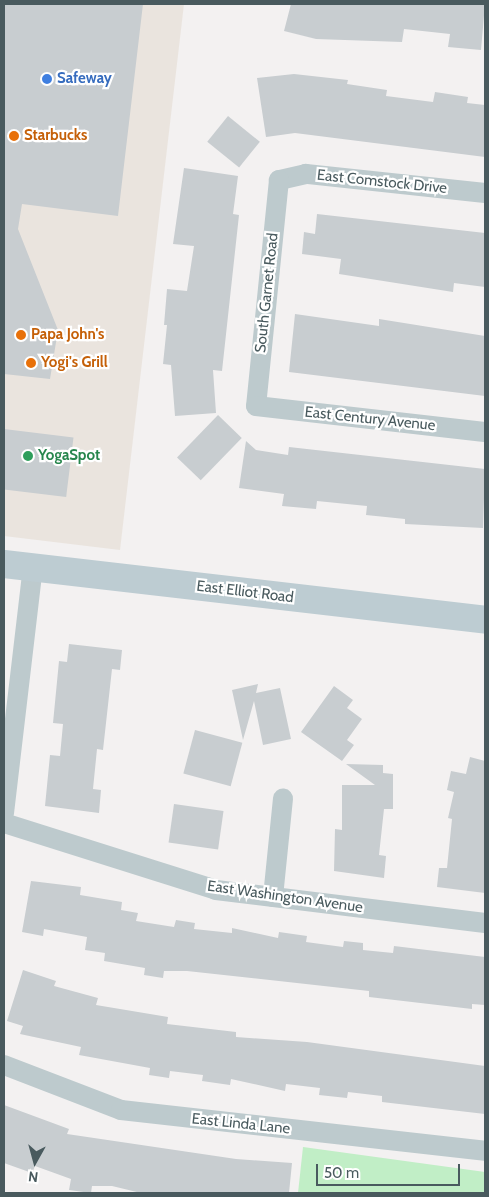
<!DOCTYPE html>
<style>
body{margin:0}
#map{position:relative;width:489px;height:1197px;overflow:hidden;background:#f3f1f1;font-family:Cabin,sans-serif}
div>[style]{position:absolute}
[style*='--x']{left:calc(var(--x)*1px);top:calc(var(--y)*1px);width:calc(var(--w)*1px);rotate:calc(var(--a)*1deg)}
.commercial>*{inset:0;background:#eae4de}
.green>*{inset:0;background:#c1eec6}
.building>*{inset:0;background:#c8cdd0;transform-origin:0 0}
.street>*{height:20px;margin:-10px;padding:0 10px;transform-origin:10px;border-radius:10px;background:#bdcacd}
.secondary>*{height:28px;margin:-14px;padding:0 14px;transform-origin:14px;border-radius:14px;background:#bdccd2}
.dots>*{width:14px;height:14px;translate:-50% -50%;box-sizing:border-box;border:2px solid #fff;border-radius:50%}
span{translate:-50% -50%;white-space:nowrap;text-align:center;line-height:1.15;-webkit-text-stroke:4.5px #fff;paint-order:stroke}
.shop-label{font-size:15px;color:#366cbe;font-weight:700}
.left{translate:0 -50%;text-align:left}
.food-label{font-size:15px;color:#c56008;font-weight:700}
.street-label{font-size:15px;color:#495a5e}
.leisure-label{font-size:15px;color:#27864d;font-weight:700}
.frame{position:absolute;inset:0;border:5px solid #495a5e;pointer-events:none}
.north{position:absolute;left:10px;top:1137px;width:50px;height:50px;-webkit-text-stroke:4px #fff;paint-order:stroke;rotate:187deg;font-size:14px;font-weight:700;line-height:20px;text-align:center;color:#495a5e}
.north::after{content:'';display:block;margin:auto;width:18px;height:22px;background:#495a5e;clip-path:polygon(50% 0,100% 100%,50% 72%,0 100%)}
.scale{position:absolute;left:316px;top:1164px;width:144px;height:22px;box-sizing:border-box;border:2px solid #495a5e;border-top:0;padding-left:6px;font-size:15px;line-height:18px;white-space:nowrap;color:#495a5e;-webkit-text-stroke:4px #fff;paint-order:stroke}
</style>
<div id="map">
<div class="commercial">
<div style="clip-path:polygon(4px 4px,184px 4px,120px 550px,4px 536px)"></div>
</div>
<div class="green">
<div style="clip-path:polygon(303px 1147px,485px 1172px,485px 1193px,298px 1193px)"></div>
</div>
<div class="building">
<div style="clip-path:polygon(4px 4px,143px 4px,118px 216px,22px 204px,18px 229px,58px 330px,50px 379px,4px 374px)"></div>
<div style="clip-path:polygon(291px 4px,485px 4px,481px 50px,448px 47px,450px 34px,404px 29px,402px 42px,316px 39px,284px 31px)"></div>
<div style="clip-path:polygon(294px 74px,348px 80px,347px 84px,387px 90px,386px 96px,433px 102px,435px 92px,468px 97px,467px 103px,485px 105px,485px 157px,295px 133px,266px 137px,257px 78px)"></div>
<div style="left:228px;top:116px;width:41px;height:33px;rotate:39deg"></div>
<div style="clip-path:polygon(184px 168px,238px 176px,233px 214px,239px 215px,222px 371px,213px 370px,216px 413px,175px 416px,171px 365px,163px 364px,167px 325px,164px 325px,167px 289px,187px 291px,194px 246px,173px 244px)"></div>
<div style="clip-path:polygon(317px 214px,485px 233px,485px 287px,454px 283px,453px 292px,339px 274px,341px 259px,302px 254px,304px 232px,315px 234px)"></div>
<div style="clip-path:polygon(295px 314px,379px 326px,379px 319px,485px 336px,485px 396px,289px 372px)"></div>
<div style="left:218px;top:415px;width:33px;height:59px;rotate:44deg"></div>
<div style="left:4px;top:429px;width:70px;height:60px;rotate:7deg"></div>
<div style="clip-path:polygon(246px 441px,256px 450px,288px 455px,289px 447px,485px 469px,483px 528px,405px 524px,405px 519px,366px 515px,367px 506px,317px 501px,316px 509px,282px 506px,284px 494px,239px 488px)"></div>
<div style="clip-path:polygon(69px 644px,122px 650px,120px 670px,112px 669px,103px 750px,97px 749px,93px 789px,101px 790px,99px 813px,45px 806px,50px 755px,60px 756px,63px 724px,53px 723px,59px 661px,67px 662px)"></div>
<div style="clip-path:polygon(258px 684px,256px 693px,280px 688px,291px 739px,263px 745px,254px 701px,243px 740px,232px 690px)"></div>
<div style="clip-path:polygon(334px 686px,353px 700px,347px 708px,362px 719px,347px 740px,354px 745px,342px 761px,301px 732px)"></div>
<div style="left:195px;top:730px;width:49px;height:45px;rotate:15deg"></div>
<div style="clip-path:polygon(470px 757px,485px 761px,485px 893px,437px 887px,439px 868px,447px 868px,452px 819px,448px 818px,454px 792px,447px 790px,451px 771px,466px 774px)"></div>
<div style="clip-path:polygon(346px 764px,383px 765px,383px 773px,393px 774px,393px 809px,384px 809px,379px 855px,386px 856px,384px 878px,334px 871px,335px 829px,342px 830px,342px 785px,375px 785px)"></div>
<div style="left:174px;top:804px;width:50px;height:39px;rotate:8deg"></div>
<div style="clip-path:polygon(31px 881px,81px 887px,80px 895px,122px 902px,121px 910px,138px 913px,136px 921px,174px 927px,176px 920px,195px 923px,194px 929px,232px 933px,232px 928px,278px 938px,279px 932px,307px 936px,306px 942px,343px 947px,344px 941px,363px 943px,363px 950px,393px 953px,394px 946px,485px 957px,485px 1005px,472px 1004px,472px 1009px,369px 997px,369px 991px,187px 971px,164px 971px,163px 978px,144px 975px,145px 968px,104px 961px,105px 953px,85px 950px,87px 937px,44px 929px,43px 936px,22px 932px)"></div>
<div style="clip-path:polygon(23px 970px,56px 981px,54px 986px,98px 998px,96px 1005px,168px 1017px,167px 1024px,236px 1032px,236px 1037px,307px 1042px,485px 1066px,485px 1114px,382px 1102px,382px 1096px,348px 1092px,347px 1098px,319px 1095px,320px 1088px,286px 1084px,285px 1091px,231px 1079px,230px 1085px,202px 1081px,203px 1075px,170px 1071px,169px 1078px,149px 1075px,150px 1068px,79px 1055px,81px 1047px,20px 1034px,23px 1026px,7px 1021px)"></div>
<div style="clip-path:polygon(4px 1105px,69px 1129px,67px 1134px,236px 1159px,292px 1163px,289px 1193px,141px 1193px,112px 1186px,92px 1186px,91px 1193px,69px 1190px,71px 1179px,35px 1166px,32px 1173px,4px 1163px)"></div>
</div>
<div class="street">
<div style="--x:485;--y:193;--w:180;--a:-173.9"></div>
<div style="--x:306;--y:174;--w:28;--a:167"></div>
<div style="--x:279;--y:180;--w:227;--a:95.8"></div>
<div style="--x:256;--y:406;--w:230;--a:6.5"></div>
<div style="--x:4;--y:813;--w:248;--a:-83.3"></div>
<div style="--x:4;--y:823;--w:222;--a:17.5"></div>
<div style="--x:216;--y:890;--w:271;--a:7"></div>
<div style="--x:273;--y:897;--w:99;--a:-84.2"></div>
<div style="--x:4;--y:1065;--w:125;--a:21"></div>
<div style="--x:121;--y:1110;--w:366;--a:6.4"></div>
</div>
<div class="secondary">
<div style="--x:4;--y:564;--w:484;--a:6.6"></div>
</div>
<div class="dots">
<div style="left:47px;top:79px;background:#3f7fe0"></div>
<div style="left:14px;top:136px;background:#e8710a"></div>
<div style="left:21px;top:335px;background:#e8710a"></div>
<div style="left:31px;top:363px;background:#e8710a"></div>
<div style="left:28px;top:456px;background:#2e9e5b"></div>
</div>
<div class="shop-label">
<span class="left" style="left:57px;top:79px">Safeway</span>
</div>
<div class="food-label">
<span class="left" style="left:24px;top:136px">Starbucks</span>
<span class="left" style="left:31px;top:335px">Papa John's</span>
<span class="left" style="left:41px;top:363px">Yogi's Grill</span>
</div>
<div class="street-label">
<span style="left:382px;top:182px;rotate:6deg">East Comstock Drive</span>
<span style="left:267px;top:293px;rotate:-84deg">South Garnet Road</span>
<span style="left:370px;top:419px;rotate:6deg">East Century Avenue</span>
<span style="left:245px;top:592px;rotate:7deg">East Elliot Road</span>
<span style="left:285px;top:897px;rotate:8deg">East Washington Avenue</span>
<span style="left:241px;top:1124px;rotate:6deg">East Linda Lane</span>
</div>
<div class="leisure-label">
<span class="left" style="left:38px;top:456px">YogaSpot</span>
</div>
<div class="frame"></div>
<div class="north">N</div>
<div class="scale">50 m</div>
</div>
